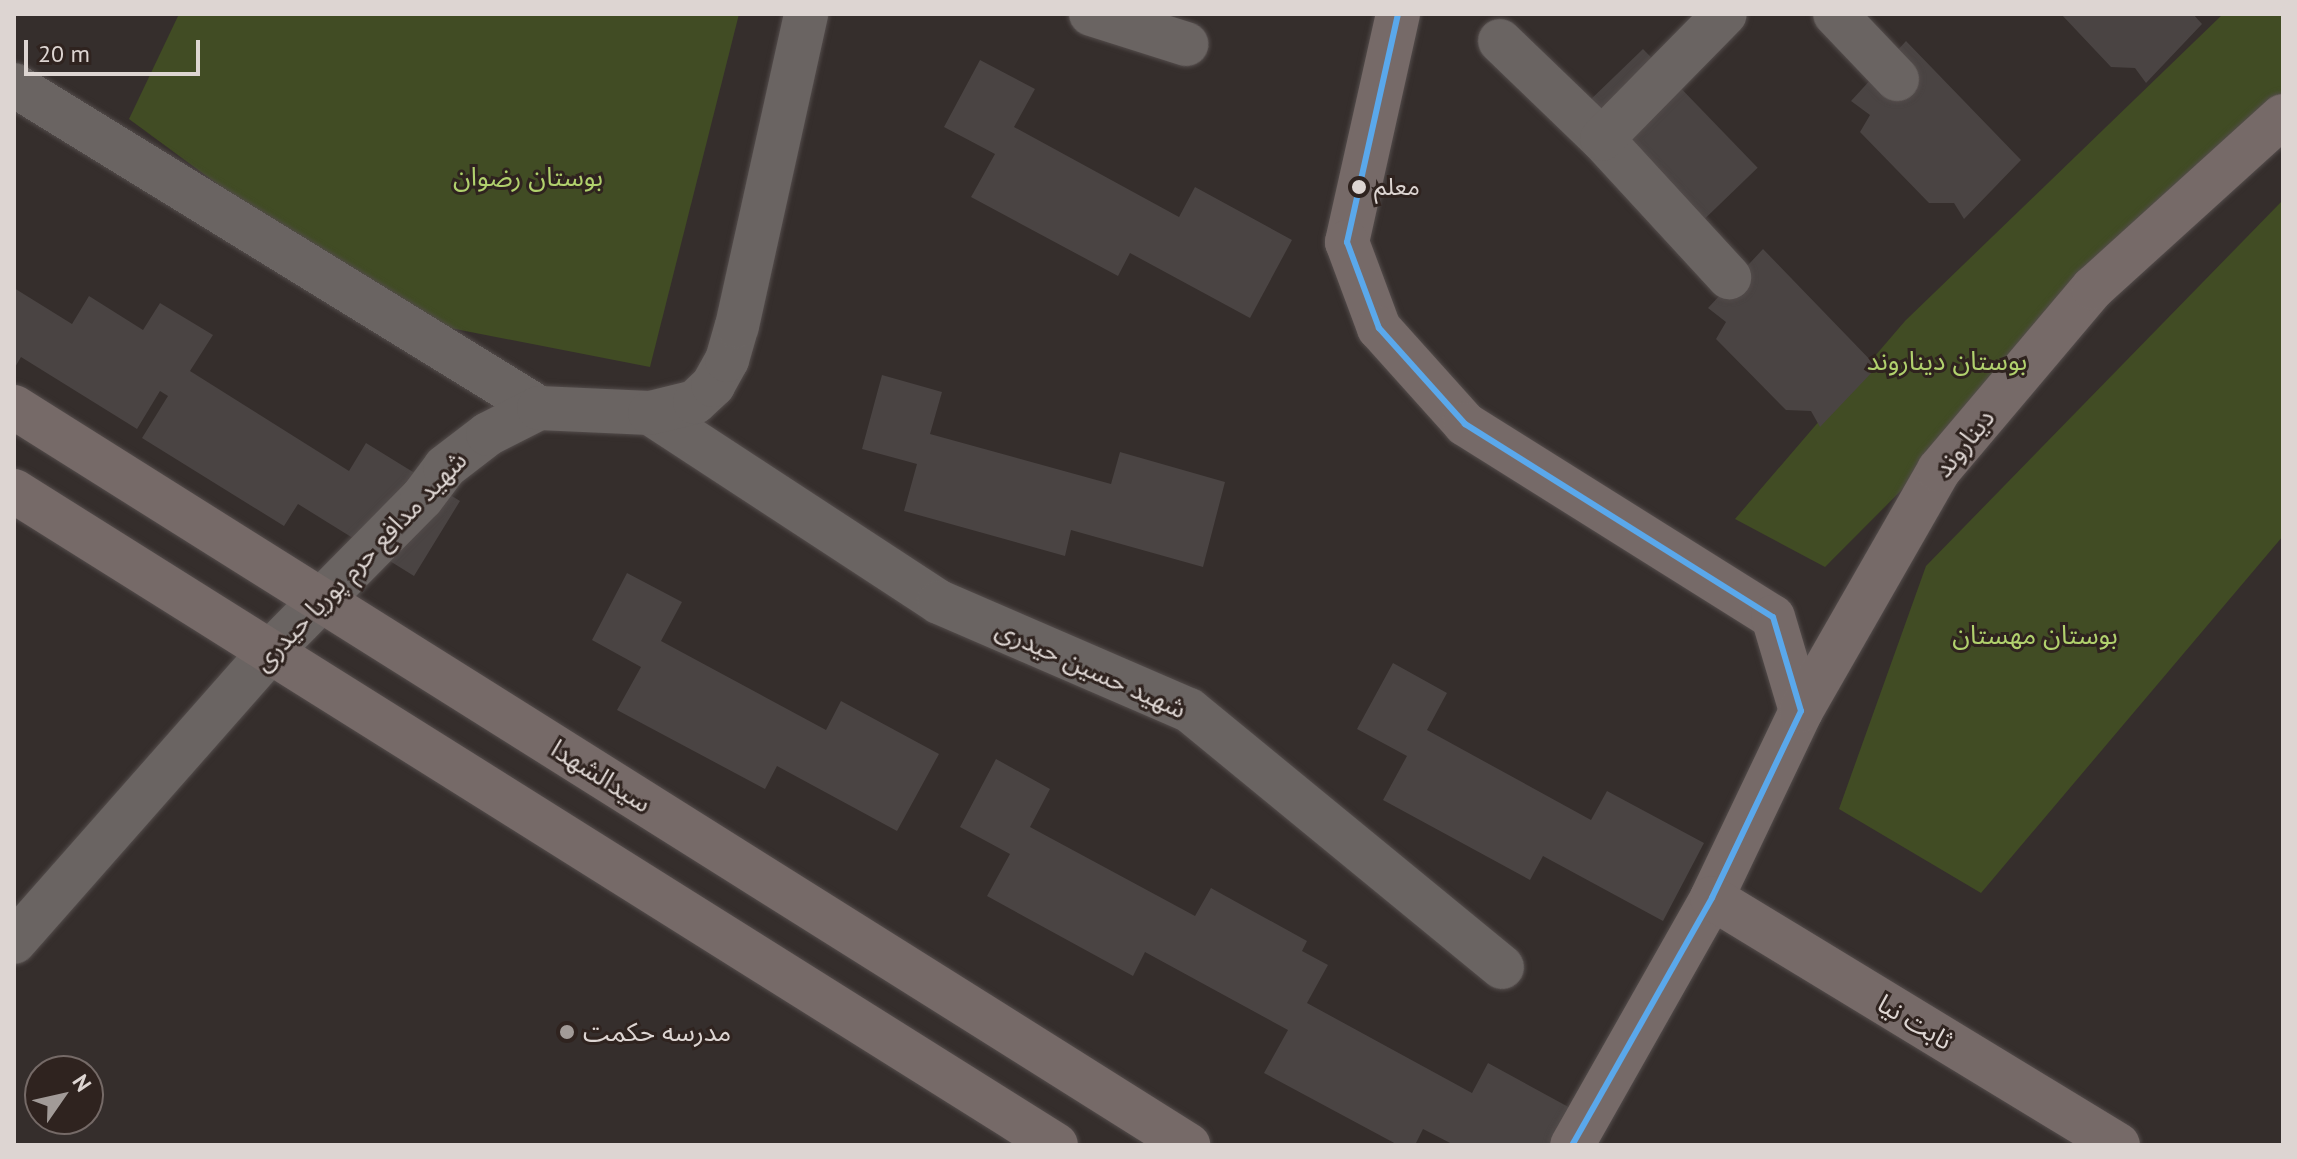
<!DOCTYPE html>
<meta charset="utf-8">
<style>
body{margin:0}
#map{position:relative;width:2297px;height:1159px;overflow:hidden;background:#352e2c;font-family:"PT Sans","Noto Sans Arabic",sans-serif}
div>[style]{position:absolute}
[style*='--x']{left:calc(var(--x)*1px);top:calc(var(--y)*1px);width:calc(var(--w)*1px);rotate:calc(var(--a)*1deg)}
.green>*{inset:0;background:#414c24}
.building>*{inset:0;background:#4a4443;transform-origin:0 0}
.roads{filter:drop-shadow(0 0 2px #534c4b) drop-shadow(0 0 2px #534c4b)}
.minor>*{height:44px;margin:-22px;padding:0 22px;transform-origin:22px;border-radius:22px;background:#6a6462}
.major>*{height:44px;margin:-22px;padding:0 22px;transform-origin:22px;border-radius:22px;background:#766a68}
.bus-1>*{height:6px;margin:-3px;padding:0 3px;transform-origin:3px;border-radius:3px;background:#5aa8eb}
.dots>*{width:22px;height:22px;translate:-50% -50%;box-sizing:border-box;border:4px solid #2f231f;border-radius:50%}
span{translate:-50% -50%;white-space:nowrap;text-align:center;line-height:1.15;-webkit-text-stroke:6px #2f231f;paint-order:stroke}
.bus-label{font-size:24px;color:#ddd5d2}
.left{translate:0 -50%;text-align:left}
.park-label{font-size:26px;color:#b1d16d}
.street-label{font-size:26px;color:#ddd5d2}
.poi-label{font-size:26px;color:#ddd5d2}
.frame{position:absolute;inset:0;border:16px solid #ddd5d2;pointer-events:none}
.north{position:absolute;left:24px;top:1055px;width:80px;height:80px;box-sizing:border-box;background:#2f231f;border:2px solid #756a67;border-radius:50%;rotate:56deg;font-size:22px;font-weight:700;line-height:32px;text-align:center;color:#ddd5d2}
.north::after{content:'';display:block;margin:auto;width:28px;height:36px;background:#a29b98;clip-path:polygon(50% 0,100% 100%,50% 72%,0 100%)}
.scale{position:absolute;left:24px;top:40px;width:176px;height:36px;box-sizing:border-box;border:4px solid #ddd5d2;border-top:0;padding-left:10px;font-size:24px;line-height:28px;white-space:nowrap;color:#ddd5d2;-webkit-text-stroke:6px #2f231f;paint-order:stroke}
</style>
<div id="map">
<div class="green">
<div style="clip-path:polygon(179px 14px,739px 14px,650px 367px,399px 318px,129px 119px)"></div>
<div style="clip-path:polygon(2223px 14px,2283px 14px,2283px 107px,1825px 567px,1735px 519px,1905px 321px)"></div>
<div style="clip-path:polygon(2283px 200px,2283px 536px,1981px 893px,1839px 809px,1926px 566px)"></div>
</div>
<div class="building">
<div style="clip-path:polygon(2061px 14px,2193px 14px,2202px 24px,2146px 83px,2135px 68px,2111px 67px)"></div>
<div style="clip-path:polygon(1906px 41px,2021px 160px,1964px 219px,1954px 203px,1929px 203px,1860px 132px,1870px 115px,1851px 101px)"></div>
<div style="left:1643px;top:49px;width:165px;height:81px;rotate:46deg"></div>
<div style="clip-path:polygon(980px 60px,1035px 89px,1014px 127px,1179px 217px,1195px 187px,1292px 240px,1250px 318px,1130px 253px,1118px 276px,971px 197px,995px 154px,944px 127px)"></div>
<div style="clip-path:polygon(1763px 249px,1877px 367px,1820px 427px,1811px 411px,1786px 410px,1716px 339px,1726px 322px,1708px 308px)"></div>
<div style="clip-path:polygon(14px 288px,72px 324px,89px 296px,143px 330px,160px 303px,213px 335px,190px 371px,349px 471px,366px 443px,460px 501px,414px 576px,298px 504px,284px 526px,142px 438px,168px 396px,160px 391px,137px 429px,21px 357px,14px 369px)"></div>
<div style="clip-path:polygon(882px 375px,942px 392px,930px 434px,1111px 484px,1120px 452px,1225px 482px,1203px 567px,1071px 530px,1065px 556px,904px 511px,917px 464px,862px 449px)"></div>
<div style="clip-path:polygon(627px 573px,682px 602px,661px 641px,826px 730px,841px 701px,939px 754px,897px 831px,777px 766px,765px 789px,617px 710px,641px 667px,592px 640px)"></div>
<div style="clip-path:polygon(1393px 663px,1447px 693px,1427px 730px,1591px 820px,1607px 791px,1704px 843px,1663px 921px,1543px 856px,1530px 880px,1383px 800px,1407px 756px,1357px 729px)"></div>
<div style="clip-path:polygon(996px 759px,1050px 789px,1030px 827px,1195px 916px,1211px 888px,1307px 941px,1302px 951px,1328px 965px,1307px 1003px,1472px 1093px,1488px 1063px,1585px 1116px,1570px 1145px,1454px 1145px,1423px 1129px,1415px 1145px,1398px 1145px,1264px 1073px,1288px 1030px,1145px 952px,1133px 976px,987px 896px,1010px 854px,960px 827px)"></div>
</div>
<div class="roads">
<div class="minor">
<div style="--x:1091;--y:14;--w:100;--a:17.5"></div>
<div style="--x:1835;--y:14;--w:90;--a:46.4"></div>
<div style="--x:1500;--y:41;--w:141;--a:43.9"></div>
<div style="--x:1602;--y:139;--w:188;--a:47.4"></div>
<div style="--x:14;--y:85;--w:616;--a:31.6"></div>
<div style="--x:1602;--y:139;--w:175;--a:-45.5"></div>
<div style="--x:650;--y:413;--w:345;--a:33.2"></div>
<div style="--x:939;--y:602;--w:272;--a:23.4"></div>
<div style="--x:1189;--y:710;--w:405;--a:39.4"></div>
<div style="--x:14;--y:942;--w:385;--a:-48.6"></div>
<div style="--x:269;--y:653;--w:218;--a:-45.4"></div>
<div style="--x:422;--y:498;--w:39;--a:-53"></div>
<div style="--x:445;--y:467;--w:54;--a:-37.5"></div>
<div style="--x:488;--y:434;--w:57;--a:-27"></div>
<div style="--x:539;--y:408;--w:111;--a:2.6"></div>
<div style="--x:650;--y:413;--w:46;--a:-13.7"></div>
<div style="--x:695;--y:402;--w:25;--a:-43"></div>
<div style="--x:713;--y:385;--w:29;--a:-61"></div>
<div style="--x:727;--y:360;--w:35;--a:-74"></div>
<div style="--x:737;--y:326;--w:320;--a:-77.5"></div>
</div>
<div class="major">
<div style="--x:1398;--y:14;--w:234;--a:102.6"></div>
<div style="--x:1347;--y:242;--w:92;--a:69.6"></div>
<div style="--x:1379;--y:328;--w:129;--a:48.1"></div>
<div style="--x:1465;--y:424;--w:363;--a:32.1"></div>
<div style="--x:1773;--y:617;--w:98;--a:73.4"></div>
<div style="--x:1801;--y:711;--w:207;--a:115.5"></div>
<div style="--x:1712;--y:898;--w:284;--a:119.5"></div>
<div style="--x:14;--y:407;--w:1387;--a:32.15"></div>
<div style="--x:14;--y:491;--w:1230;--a:32.11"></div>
<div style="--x:1801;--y:711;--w:278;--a:-60.2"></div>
<div style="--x:1939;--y:470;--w:238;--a:-49.8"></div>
<div style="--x:2093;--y:288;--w:256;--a:-42.2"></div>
<div style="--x:1712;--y:898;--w:475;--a:31.3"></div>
</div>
</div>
<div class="bus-1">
<div style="--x:1398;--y:14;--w:234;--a:102.6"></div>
<div style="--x:1347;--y:242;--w:92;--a:69.6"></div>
<div style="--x:1379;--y:328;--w:129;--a:48.1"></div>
<div style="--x:1465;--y:424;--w:363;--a:32.1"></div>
<div style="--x:1773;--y:617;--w:98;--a:73.4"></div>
<div style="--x:1801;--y:711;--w:207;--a:115.5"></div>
<div style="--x:1712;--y:898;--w:284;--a:119.5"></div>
</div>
<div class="dots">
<div style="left:1359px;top:187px;background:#ddd5d2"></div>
<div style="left:567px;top:1032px;background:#a29b98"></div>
</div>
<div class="bus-label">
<span class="left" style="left:1374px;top:187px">معلم</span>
</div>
<div class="park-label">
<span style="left:528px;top:177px">بوستان رضوان</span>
<span style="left:1947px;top:361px">بوستان دیناروند</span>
<span style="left:2035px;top:635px">بوستان مهستان</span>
</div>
<div class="street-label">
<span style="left:1964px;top:443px;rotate:-51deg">دیناروند</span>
<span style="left:360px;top:561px;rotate:-46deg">شهید مدافع حرم پوریا حیدری</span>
<span style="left:1091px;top:669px;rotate:24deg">شهید حسین حیدری</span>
<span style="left:601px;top:776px;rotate:32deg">سیدالشهدا</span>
<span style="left:1915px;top:1022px;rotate:31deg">ثابت نیا</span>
</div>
<div class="poi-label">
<span class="left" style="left:583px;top:1032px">مدرسه حکمت</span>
</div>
<div class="frame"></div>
<div class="north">N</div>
<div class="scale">20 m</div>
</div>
